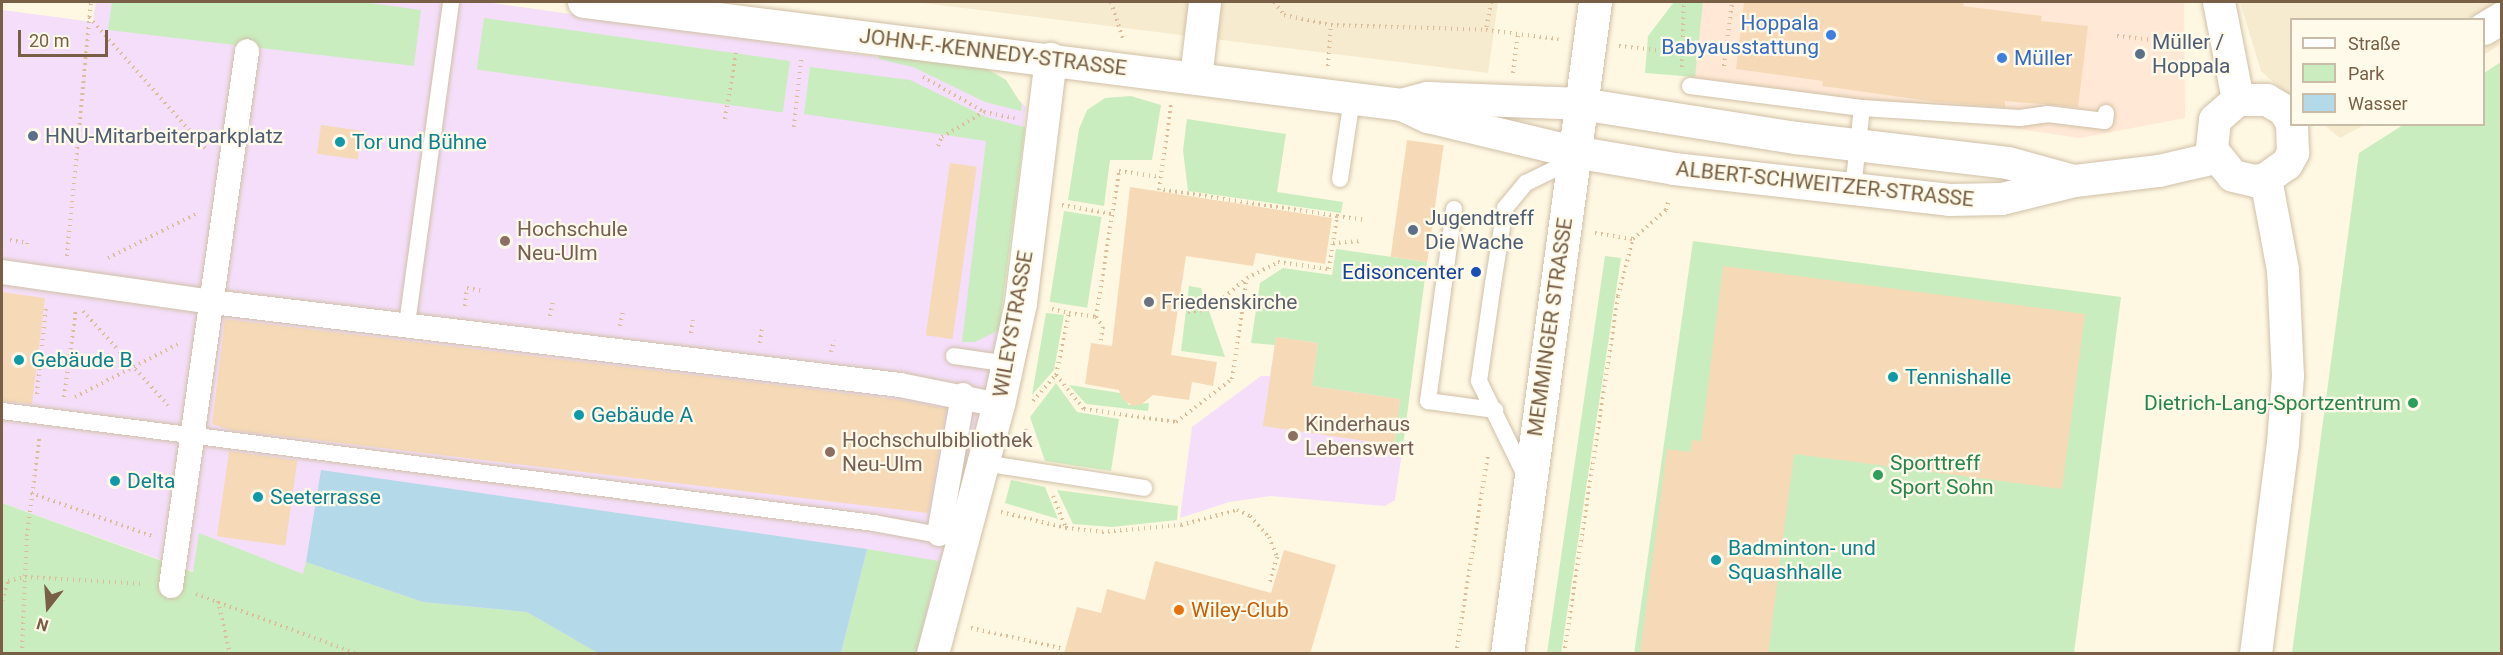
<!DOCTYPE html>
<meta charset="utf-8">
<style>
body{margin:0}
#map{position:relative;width:2503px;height:655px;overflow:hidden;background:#fef7e2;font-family:Roboto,sans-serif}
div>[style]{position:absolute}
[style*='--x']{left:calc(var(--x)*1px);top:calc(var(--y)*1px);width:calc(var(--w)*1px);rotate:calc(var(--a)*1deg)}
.residential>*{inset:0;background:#f6ebcf}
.commercial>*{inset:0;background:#ffe8d5}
.education>*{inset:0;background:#f4defa}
.green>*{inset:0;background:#caedbf;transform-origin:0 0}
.water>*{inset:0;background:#b4d9e9}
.building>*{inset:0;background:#f6dab7;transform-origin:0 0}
.path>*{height:4px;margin-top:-2px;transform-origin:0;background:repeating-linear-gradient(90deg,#dbbd9a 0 1.5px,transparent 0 6px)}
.roads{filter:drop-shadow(0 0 2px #d0c0a7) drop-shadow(0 0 2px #d0c0a7)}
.service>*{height:16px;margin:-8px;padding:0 8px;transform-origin:8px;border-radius:8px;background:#fff}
.pedestrian>*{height:24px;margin:-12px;padding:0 12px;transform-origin:12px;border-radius:12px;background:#fff}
.minor>*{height:32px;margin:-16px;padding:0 16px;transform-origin:16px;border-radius:16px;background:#fff}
.secondary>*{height:33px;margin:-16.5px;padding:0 16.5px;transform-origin:16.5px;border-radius:16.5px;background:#fff}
.dots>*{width:16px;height:16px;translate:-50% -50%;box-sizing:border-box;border:3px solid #fffaea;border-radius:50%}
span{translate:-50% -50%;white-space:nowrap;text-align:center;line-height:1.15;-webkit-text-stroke:4.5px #fffaea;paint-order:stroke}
.shop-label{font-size:21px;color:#366cbe}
.right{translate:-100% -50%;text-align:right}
.left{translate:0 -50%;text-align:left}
.service-label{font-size:21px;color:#4e5e75}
.street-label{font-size:21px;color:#785f46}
.culture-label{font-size:21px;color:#0d838f}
.education-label{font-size:21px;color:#785e54}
.transit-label{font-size:21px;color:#164399}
.worship-label{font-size:21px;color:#5b616d}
.leisure-label{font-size:21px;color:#27864d}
.food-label{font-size:21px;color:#c56008}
.frame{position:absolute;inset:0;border:3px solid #785f46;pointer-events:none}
.legend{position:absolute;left:2290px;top:18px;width:195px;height:108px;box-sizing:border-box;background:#fffaea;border:2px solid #c9bca8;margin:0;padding:8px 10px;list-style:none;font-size:18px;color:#785f46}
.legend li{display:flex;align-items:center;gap:12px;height:30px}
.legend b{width:30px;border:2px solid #c9bca8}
.north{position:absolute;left:18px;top:577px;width:60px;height:60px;-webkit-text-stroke:4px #fffaea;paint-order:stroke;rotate:197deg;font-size:16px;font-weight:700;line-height:24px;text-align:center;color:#785f46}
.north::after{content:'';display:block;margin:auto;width:21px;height:27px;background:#785f46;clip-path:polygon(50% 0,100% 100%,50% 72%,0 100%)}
.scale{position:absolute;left:18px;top:30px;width:90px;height:27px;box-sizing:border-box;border:3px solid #785f46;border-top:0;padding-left:8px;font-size:18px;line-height:21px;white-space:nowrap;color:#785f46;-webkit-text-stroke:4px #fffaea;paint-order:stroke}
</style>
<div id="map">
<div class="residential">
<div style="clip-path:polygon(915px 2px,1498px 2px,1488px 73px)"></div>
<div style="clip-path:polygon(2240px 2px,2501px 2px,2501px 44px,2484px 55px,2484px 20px,2292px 20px,2291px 97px,2261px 71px)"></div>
<div style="clip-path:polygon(2324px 125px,2364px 125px,2340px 138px)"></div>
</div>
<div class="commercial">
<div style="clip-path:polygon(1703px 2px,2184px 2px,2185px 118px,2080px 138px,1691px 81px)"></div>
</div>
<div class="education">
<div style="clip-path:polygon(96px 2px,485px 2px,992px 73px,1026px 107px,992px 375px,920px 653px,422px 653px,2px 503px,2px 10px,93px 22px)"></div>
<div style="clip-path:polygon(1276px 337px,1318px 343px,1313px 386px,1400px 399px,1394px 445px,1403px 446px,1395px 500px,1385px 506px,1270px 496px,1229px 502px,1180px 518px,1192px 427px,1261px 376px,1270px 376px)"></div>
</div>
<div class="green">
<div style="clip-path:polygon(112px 2px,362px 2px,421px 10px,414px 66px,108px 30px)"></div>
<div style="clip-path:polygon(1674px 2px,1703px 2px,1695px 77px,1645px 73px,1648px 36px)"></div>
<div style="left:484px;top:18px;width:309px;height:52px;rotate:8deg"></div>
<div style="clip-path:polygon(879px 55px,984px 67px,1006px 80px,1022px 105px,1021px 111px,985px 102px,913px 67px,879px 59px)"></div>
<div style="clip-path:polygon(2501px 62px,2501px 653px,2292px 653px,2359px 153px,2403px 125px,2484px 124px,2484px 73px)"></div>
<div style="clip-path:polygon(810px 67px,910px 80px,986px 117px,1025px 127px,999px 330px,975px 342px,962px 342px,986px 141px,804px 114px)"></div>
<div style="clip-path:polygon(1131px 96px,1161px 105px,1152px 160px,1110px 160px,1104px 206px,1068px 200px,1079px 129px,1087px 110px,1105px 98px)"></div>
<div style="clip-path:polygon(1187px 119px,1286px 134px,1277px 192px,1343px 202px,1341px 213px,1188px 191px,1183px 150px)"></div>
<div style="left:1064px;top:211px;width:38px;height:92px;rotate:9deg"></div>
<div style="clip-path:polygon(1693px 241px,2121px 297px,2074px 653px,1634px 654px)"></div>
<div style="clip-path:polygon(1336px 249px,1427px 262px,1403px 446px,1394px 445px,1400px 399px,1312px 386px,1318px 343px,1276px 337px,1275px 345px,1251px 343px,1260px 283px,1283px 268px,1332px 275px)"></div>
<div style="clip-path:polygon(1605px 256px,1621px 258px,1561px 653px,1547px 653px)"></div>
<div style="clip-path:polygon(1189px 286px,1201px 288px,1225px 357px,1181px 351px)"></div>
<div style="clip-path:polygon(1046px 313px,1064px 315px,1054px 370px,1032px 395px)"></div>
<div style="clip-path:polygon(1056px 383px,1077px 412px,1119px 419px,1111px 471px,1045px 461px,1030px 417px)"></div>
<div style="clip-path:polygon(1069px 385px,1120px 393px,1129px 405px,1149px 403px,1148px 411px,1086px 404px)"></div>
<div style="clip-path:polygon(1011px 480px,1045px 487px,1058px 519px,1005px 503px)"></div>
<div style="clip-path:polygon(1057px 490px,1178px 506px,1177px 520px,1112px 527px,1073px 524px)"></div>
<div style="clip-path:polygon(2px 503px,193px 572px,199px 533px,303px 574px,306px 562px,423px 602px,527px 612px,598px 653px,2px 653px)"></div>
<div style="clip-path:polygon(867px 549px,939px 561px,916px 653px,841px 654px)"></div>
</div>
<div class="water">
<div style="clip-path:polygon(321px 470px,867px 549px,841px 653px,598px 653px,527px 612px,423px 602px,306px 562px)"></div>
</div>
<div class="building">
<div style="clip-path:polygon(1744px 2px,1964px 2px,1963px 6px,2042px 16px,2041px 21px,2088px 26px,2078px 107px,2005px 101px,2005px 107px,1937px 102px,1822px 86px,1823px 81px,1736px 69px)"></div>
<div style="left:321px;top:125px;width:41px;height:29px;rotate:8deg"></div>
<div style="left:1407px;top:140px;width:37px;height:118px;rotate:8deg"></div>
<div style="left:950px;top:163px;width:27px;height:174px;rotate:8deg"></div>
<div style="clip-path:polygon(1130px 187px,1332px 218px,1325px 264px,1256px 253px,1253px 266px,1186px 256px,1171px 355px,1217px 362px,1213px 386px,1192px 382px,1189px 400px,1153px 395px,1142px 404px,1133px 406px,1122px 399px,1119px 390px,1085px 384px,1091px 343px,1112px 346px)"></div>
<div style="clip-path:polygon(1723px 266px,2085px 314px,2062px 489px,1794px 454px,1768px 654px,1640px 654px,1667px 449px,1690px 452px,1692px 440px,1701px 441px)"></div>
<div style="clip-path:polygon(2px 292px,45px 298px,32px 404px,2px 401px)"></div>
<div style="clip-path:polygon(225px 319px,901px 400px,946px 409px,928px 513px,231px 430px,212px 424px)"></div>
<div style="clip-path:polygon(1276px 337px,1318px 343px,1312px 386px,1400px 399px,1394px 445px,1263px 426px)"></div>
<div style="left:229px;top:451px;width:69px;height:86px;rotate:8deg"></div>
<div style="clip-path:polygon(1284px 550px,1336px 565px,1310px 654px,1064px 654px,1077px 607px,1101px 613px,1107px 589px,1145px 600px,1155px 561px,1271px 593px)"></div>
</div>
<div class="path">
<div style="--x:1111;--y:2;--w:39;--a:72"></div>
<div style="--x:1274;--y:2;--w:16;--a:52"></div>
<div style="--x:1284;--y:15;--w:48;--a:12"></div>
<div style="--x:1331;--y:25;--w:155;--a:1.8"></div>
<div style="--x:1491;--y:2;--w:28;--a:100"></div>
<div style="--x:1486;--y:30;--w:73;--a:7.1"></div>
<div style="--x:89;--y:17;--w:175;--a:48.5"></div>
<div style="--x:2117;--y:36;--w:79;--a:6.6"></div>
<div style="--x:1619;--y:46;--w:62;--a:6.4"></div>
<div style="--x:1328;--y:66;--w:41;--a:-85.8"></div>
<div style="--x:1724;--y:66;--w:64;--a:-82.9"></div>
<div style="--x:1682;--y:67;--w:65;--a:-88.2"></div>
<div style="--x:1513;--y:73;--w:38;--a:-83"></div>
<div style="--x:923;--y:77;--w:70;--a:29.8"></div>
<div style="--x:984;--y:112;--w:31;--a:11"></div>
<div style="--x:725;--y:119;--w:67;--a:-80.5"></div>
<div style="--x:794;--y:127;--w:68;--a:-84.1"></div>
<div style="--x:938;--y:146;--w:10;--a:-66"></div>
<div style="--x:942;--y:137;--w:49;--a:-30.8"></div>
<div style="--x:1159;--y:190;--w:86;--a:-82"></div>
<div style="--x:1062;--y:205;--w:51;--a:10.2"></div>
<div style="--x:1337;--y:216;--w:27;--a:8"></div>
<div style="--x:1595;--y:233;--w:38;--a:9"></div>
<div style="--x:10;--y:240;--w:17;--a:10"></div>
<div style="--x:27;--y:243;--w:5;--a:90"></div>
<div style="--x:1333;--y:243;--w:28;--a:-4"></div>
<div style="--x:67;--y:256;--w:255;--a:-84.6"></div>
<div style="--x:108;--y:258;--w:101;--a:-26.6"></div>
<div style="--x:465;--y:306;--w:18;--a:-84"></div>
<div style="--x:467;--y:288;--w:16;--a:11"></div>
<div style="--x:1052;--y:309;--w:17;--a:13"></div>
<div style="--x:83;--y:311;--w:127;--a:47.9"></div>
<div style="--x:1188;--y:312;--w:22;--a:-8"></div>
<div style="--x:1210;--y:309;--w:48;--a:-40"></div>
<div style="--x:550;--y:316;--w:15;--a:-79"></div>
<div style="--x:1096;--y:317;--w:12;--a:55"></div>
<div style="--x:1103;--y:327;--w:17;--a:100"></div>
<div style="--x:620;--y:326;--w:16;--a:-79"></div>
<div style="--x:691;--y:333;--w:13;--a:-81"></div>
<div style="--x:760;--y:343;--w:14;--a:-82"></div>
<div style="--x:831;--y:352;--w:12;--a:-76"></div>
<div style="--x:1056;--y:375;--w:44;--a:50.5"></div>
<div style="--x:1084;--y:409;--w:93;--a:8"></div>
<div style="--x:1176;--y:422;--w:71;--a:-37.5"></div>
<div style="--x:1232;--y:379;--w:102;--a:-81.6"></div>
<div style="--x:1247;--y:278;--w:35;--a:-27"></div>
<div style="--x:1278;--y:262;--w:51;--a:7.8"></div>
<div style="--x:1329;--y:269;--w:54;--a:-81.4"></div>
<div style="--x:1337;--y:216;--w:180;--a:-171.4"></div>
<div style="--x:37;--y:394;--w:88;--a:-84.2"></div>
<div style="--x:64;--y:397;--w:89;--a:-82.2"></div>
<div style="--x:75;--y:397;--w:116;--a:-27.2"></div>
<div style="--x:1033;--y:401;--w:35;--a:-49"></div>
<div style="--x:1056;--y:375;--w:63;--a:-78.2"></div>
<div style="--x:1069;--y:313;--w:27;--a:8"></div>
<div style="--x:1096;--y:317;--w:148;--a:-81"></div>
<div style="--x:1119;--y:171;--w:42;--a:8.1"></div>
<div style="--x:1025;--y:429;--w:20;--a:66"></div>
<div style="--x:31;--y:493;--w:128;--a:19.6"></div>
<div style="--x:1053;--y:496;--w:35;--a:68"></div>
<div style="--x:297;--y:498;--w:15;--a:4"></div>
<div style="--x:1001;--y:512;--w:67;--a:13.8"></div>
<div style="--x:1066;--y:528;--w:36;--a:6"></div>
<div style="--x:1102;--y:532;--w:79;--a:-5.1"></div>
<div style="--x:1181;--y:525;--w:58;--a:-15"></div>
<div style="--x:1237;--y:510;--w:14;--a:25"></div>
<div style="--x:1250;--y:516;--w:28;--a:48"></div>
<div style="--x:1269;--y:537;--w:22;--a:68"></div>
<div style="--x:1277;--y:557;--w:26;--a:106"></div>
<div style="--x:196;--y:594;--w:172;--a:20.4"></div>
<div style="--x:2;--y:601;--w:21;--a:-73"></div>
<div style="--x:8;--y:581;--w:17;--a:-13"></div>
<div style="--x:25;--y:577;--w:120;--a:3.3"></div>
<div style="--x:218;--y:601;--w:54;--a:77.2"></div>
<div style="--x:971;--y:628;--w:96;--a:12.6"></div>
<div style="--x:22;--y:654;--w:118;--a:-87.6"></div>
<div style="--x:27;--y:536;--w:98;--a:-82.9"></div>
<div style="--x:1456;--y:654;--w:203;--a:-80.9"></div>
<div style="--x:1564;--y:654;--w:362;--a:-81.4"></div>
<div style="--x:1618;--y:296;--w:59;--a:-75.3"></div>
<div style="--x:1633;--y:239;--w:44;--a:-41.3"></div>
<div style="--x:1666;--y:210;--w:11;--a:-75"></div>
</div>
<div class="roads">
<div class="service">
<div style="--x:1690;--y:86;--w:173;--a:7.3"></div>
<div style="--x:1862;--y:108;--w:158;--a:3.6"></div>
<div style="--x:2020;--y:118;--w:27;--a:-8"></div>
<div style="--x:2047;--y:114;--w:58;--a:6.9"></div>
<div style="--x:2105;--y:121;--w:8;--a:-83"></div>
<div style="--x:1340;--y:179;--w:81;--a:-81.5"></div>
<div style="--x:1853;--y:189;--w:81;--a:-83.7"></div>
<div style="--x:1454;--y:209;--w:194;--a:97.7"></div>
<div style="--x:1428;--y:401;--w:68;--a:7.7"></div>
<div style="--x:407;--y:324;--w:325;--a:-82.2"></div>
<div style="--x:954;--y:356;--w:55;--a:8.4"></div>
<div style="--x:2;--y:411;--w:879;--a:7.32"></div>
<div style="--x:874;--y:523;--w:77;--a:10.4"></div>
<div style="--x:983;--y:463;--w:163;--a:8.8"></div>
<div style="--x:1525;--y:475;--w:105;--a:-116.1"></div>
<div style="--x:1479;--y:381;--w:98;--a:-81.8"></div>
<div style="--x:1493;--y:284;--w:77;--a:-81"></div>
<div style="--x:1505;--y:208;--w:33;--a:-50"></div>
<div style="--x:1526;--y:183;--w:52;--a:-26.1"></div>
</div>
<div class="pedestrian">
<div style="--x:2;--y:272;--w:212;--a:8.1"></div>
<div style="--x:212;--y:302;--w:693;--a:6.88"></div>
<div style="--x:900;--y:385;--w:101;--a:11.4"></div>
<div style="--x:939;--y:534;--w:141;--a:-80.2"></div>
<div style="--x:171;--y:586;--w:540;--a:-81.91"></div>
</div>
<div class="minor">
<div style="--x:584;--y:2;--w:824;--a:7.18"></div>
<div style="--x:1402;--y:105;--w:29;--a:25"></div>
<div style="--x:1428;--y:117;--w:150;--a:13.5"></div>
<div style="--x:1574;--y:152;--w:101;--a:9.6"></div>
<div style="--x:1674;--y:169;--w:277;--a:6.4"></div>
<div style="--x:1949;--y:200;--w:53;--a:-1.1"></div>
<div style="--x:2002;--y:199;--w:75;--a:-13.9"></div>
<div style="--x:2075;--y:181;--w:85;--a:-6.8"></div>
<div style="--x:2159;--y:171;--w:57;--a:-13.1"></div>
<div style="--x:2219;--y:2;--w:100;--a:79"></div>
<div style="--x:2484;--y:29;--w:21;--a:-31"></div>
<div style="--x:1196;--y:78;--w:77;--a:-83.2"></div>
<div style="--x:1405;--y:104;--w:24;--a:-15"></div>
<div style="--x:1428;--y:98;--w:153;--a:2.2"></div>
<div style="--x:1581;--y:104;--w:218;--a:9"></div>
<div style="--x:1796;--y:138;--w:213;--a:6.7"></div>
<div style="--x:2008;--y:163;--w:68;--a:15.3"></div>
<div style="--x:2292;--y:123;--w:15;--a:-122"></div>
<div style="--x:2284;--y:110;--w:20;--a:-150"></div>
<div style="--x:2267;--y:100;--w:29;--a:180"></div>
<div style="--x:2238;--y:100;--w:30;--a:139"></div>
<div style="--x:2215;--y:120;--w:30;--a:96"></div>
<div style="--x:2212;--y:150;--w:33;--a:51"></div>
<div style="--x:2233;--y:176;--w:23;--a:13"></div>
<div style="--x:2255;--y:181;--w:11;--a:-10"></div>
<div style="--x:2266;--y:179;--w:26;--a:-36"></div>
<div style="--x:2287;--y:164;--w:13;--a:-61"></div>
<div style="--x:2293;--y:153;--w:29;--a:-92"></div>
<div style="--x:933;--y:654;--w:258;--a:-75.2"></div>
<div style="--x:999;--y:405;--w:104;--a:-77.8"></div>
<div style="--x:1021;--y:303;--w:246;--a:-83"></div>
<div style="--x:2256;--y:654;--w:212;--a:-82.7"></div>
<div style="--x:2283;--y:444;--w:68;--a:-85.8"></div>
<div style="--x:2288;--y:376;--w:106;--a:-92.7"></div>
<div style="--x:2283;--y:270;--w:93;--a:-100.6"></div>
</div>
<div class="secondary">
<div style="--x:1507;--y:654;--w:658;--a:-82.31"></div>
</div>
</div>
<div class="dots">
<div style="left:1831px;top:35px;background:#3f7fe0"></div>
<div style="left:2140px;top:54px;background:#5c6f8a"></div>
<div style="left:2002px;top:58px;background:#3f7fe0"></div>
<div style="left:33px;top:136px;background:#5c6f8a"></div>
<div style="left:340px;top:142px;background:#0f9aa8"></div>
<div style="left:1413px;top:230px;background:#5c6f8a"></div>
<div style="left:505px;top:241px;background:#8d6e63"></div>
<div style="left:1476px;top:272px;background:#1a4fb4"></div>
<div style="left:1149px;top:302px;background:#6b7280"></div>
<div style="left:19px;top:360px;background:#0f9aa8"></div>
<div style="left:1893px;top:377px;background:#0f9aa8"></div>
<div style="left:2413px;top:403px;background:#2e9e5b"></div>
<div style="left:579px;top:415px;background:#0f9aa8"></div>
<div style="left:1293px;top:436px;background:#8d6e63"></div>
<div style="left:830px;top:452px;background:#8d6e63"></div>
<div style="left:1878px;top:475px;background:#2e9e5b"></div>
<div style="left:115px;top:481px;background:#0f9aa8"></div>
<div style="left:258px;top:497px;background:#0f9aa8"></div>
<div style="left:1716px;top:560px;background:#0f9aa8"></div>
<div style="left:1179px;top:610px;background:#e8710a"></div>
</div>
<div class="shop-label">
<span class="right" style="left:1819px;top:35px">Hoppala<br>Babyausstattung</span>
<span class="left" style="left:2014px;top:58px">Müller</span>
</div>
<div class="service-label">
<span class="left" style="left:2152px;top:54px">Müller /<br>Hoppala</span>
<span class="left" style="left:45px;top:136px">HNU-Mitarbeiterparkplatz</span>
<span class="left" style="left:1425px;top:230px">Jugendtreff<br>Die Wache</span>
</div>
<div class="street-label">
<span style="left:993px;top:52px;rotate:7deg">JOHN-F.-KENNEDY-STRASSE</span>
<span style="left:1825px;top:184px;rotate:6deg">ALBERT-SCHWEITZER-STRASSE</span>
<span style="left:1013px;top:324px;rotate:-80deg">WILEYSTRASSE</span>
<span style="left:1550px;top:327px;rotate:-82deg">MEMMINGER STRASSE</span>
</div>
<div class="culture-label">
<span class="left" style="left:352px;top:142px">Tor und Bühne</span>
<span class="left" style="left:31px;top:360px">Gebäude B</span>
<span class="left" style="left:1905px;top:377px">Tennishalle</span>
<span class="left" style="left:591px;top:415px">Gebäude A</span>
<span class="left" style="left:127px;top:481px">Delta</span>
<span class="left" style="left:270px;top:497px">Seeterrasse</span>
<span class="left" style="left:1728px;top:560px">Badminton- und<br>Squashhalle</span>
</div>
<div class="education-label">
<span class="left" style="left:517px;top:241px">Hochschule<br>Neu-Ulm</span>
<span class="left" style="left:1305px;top:436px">Kinderhaus<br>Lebenswert</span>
<span class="left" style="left:842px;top:452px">Hochschulbibliothek<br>Neu-Ulm</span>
</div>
<div class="transit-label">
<span class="right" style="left:1464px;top:272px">Edisoncenter</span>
</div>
<div class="worship-label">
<span class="left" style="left:1161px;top:302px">Friedenskirche</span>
</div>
<div class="leisure-label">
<span class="right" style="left:2401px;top:403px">Dietrich-Lang-Sportzentrum</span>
<span class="left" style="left:1890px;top:475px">Sporttreff<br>Sport Sohn</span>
</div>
<div class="food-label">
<span class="left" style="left:1191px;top:610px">Wiley-Club</span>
</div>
<div class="frame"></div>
<ul class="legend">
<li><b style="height:8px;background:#fff"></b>Straße</li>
<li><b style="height:16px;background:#caedbf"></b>Park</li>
<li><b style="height:16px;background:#b4d9e9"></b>Wasser</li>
</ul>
<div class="north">N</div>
<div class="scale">20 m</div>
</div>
